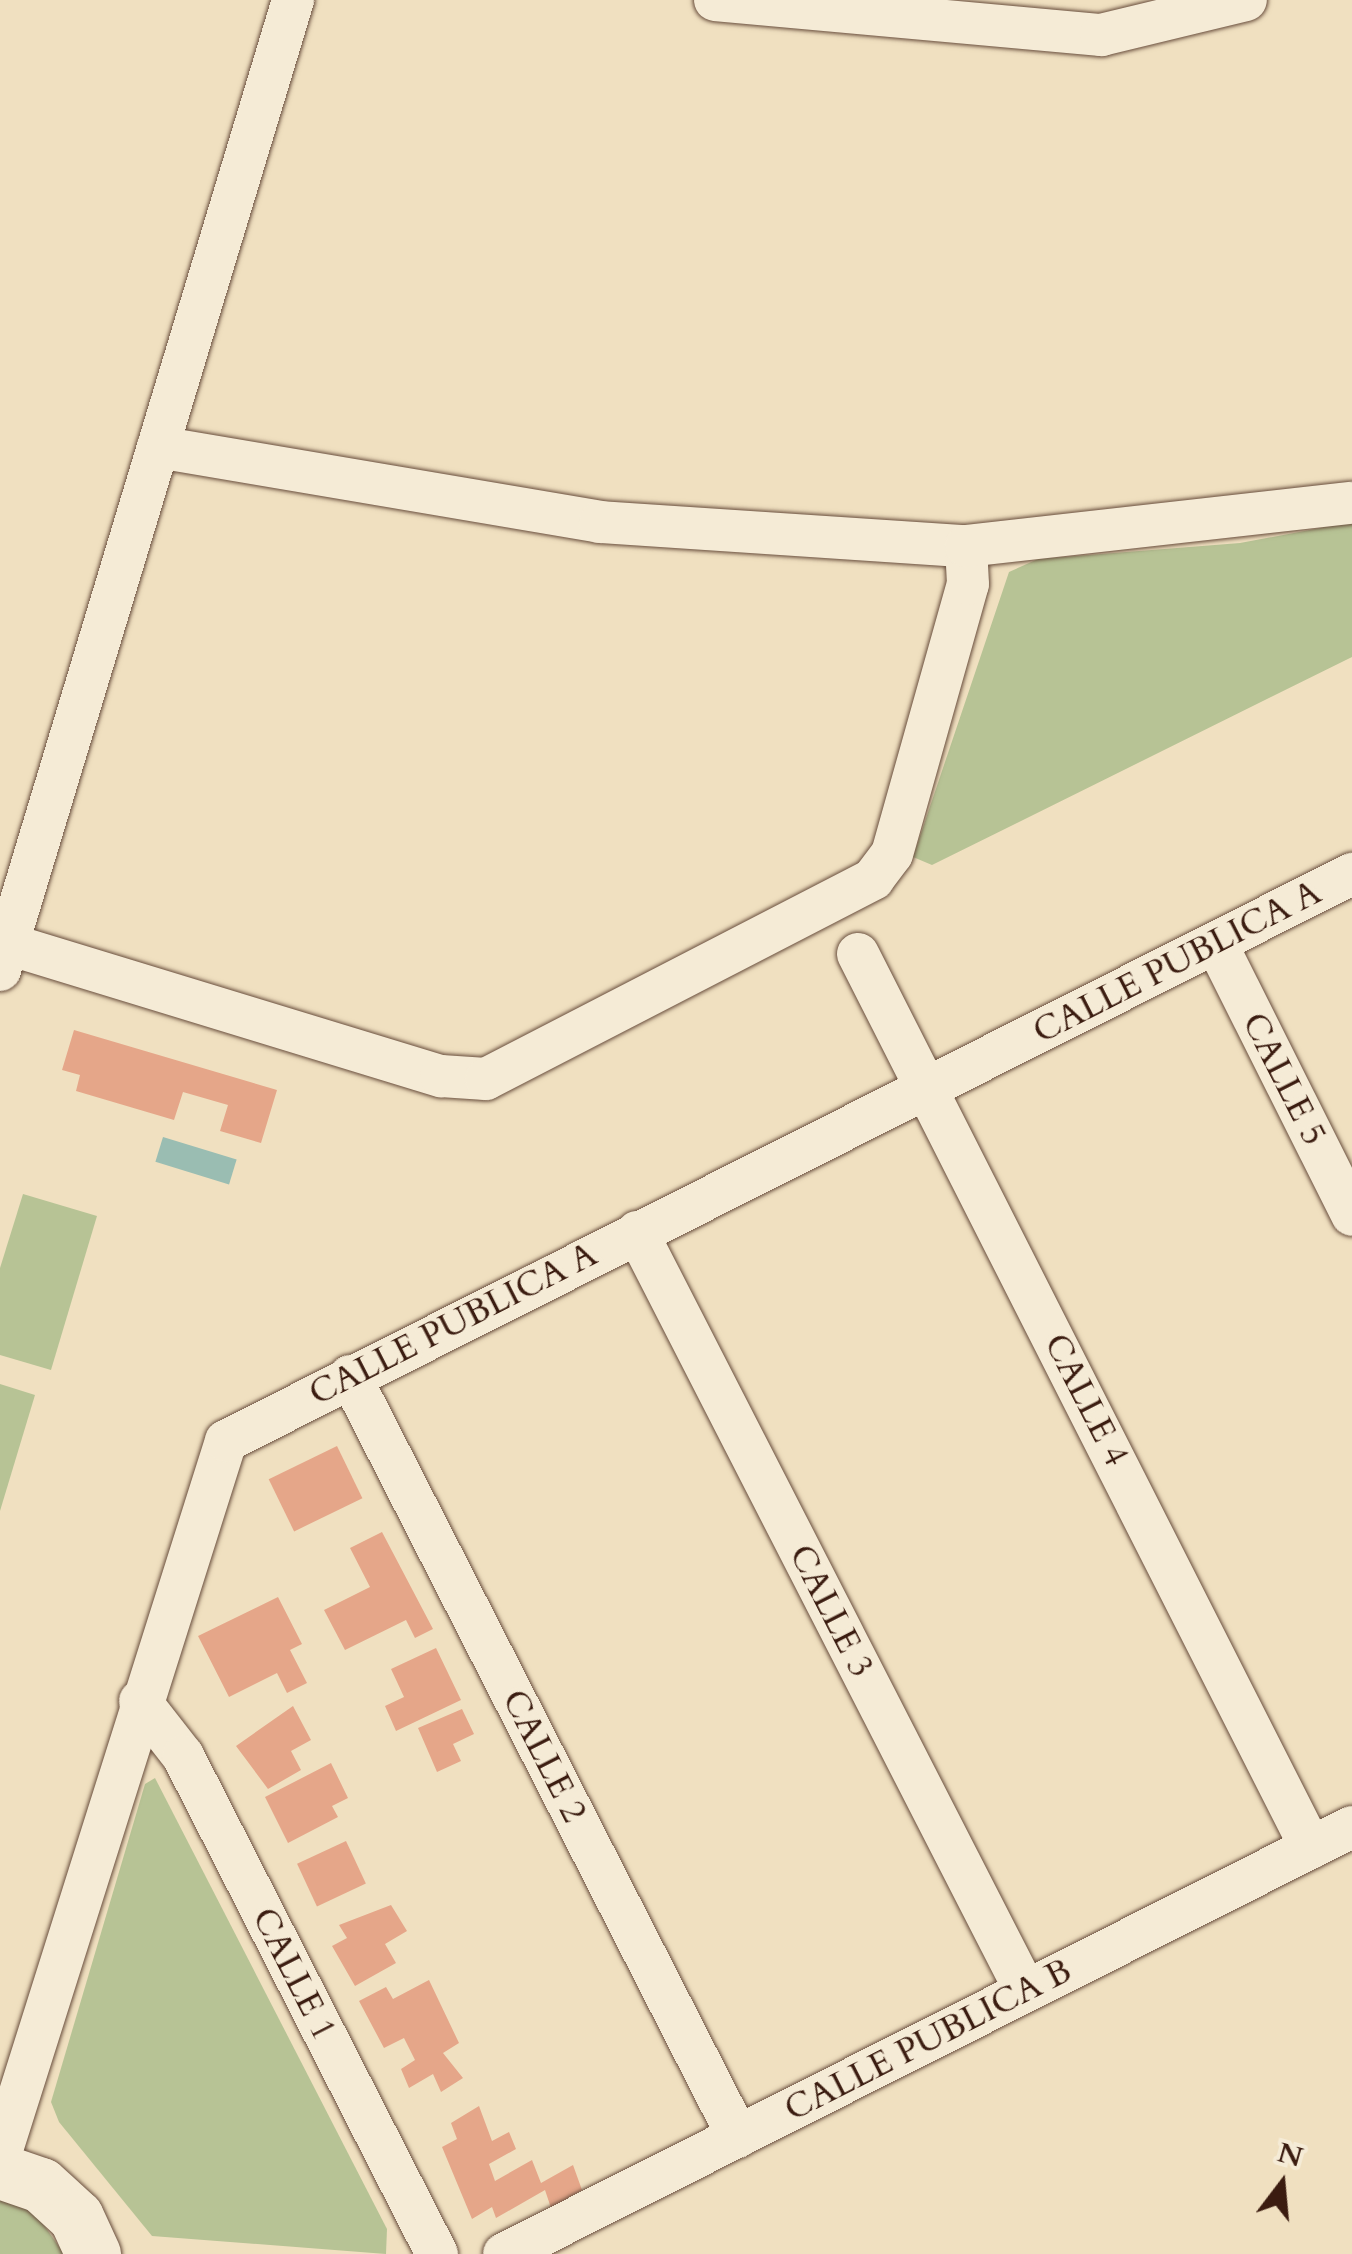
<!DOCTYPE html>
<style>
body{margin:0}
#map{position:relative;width:1352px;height:2254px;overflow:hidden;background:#f0e0c0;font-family:Cardo,serif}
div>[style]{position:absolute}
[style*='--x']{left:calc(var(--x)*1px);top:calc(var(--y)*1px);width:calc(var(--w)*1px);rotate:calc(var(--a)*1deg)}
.green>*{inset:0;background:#b7c395}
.water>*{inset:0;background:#9abdb2;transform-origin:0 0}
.building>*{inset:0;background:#e5a689;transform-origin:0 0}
.roads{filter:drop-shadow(0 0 2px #684d3c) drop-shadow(0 0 2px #684d3c)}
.street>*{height:42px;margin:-21px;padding:0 21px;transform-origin:21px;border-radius:21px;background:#f5ebd6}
.secondary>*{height:55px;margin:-27.5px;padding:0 27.5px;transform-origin:27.5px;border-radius:27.5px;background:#f5ebd6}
span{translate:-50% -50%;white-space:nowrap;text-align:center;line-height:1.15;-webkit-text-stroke:9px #f5ebd6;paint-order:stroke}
.street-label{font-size:35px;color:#3b1c10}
.north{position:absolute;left:1232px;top:2134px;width:100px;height:100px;-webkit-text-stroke:8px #f5ebd6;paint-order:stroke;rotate:16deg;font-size:28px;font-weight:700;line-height:40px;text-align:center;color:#3b1c10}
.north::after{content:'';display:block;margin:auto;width:35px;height:45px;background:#3b1c10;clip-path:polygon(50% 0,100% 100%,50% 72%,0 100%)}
</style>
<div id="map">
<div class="green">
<div style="clip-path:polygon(1352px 522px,1352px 657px,932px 865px,913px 857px,1009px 572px,1038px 559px,1240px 543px)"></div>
<div style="clip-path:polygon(23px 1194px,97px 1216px,51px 1370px,0 1355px,0 1268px)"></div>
<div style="clip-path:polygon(0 1384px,35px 1395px,0 1511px)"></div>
<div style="clip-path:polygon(155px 1778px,387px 2229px,386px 2254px,152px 2236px,59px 2122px,51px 2102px,145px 1784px)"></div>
<div style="clip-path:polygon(0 2190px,30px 2205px,64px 2254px,0 2254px)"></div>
</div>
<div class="water">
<div style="left:163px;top:1137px;width:77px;height:26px;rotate:17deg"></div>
</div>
<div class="building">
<div style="clip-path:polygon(74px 1030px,277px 1090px,261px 1143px,220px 1131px,228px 1105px,183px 1092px,174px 1120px,76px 1091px,80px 1075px,62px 1070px)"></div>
<div style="left:337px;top:1446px;width:58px;height:76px;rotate:64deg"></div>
<div style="clip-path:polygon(382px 1532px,433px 1629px,415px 1638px,406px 1620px,345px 1650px,324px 1610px,370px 1587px,350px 1548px)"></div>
<div style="clip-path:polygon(278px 1597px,302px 1644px,290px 1650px,307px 1683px,287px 1693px,277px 1673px,229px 1697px,198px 1636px)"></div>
<div style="clip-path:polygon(436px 1648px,461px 1700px,396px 1731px,385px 1706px,404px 1697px,391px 1669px)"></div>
<div style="clip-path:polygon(293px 1706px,311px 1740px,291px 1751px,301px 1770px,268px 1789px,236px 1746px)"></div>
<div style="clip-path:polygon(462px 1709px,474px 1734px,453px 1744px,461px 1761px,437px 1772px,418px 1728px)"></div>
<div style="clip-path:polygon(331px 1763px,348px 1798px,332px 1806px,338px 1817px,288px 1843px,265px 1797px)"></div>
<div style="left:346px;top:1841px;width:47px;height:54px;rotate:65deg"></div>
<div style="clip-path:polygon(391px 1905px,407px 1931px,385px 1944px,396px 1963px,355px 1986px,332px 1946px,347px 1938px,339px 1925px)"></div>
<div style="clip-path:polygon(429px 1980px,459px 2043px,443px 2053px,463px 2078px,441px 2092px,433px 2074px,409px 2088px,401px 2069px,415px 2060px,404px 2038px,384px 2048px,359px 2001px,386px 1987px,393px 1999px)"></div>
<div style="clip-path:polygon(479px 2106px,492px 2141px,509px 2132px,516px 2149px,489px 2164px,495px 2181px,532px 2160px,541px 2183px,573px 2165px,582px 2190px,551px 2208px,545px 2190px,496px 2218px,492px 2207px,472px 2219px,442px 2147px,457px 2139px,451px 2123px)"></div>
</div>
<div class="roads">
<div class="street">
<div style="--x:715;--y:0;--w:388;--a:5.2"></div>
<div style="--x:1101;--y:35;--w:149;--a:-13.6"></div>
<div style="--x:158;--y:447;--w:448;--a:9.6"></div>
<div style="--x:600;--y:522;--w:367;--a:3.8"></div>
<div style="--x:1216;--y:943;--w:304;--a:63.4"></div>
<div style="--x:8;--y:944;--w:453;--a:17"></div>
<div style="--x:441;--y:1076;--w:45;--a:3.8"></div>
<div style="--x:486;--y:1079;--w:436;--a:-27.3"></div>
<div style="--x:873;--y:879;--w:31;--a:-53"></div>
<div style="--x:892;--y:854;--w:280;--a:-74.3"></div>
<div style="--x:968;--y:584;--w:38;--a:-93"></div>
<div style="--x:966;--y:546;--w:388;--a:-6.4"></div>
<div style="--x:858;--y:954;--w:1002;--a:63.13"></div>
<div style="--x:0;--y:970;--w:1013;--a:-73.19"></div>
<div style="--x:637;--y:1232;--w:852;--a:62.89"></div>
<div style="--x:350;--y:1376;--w:854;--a:62.98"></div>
<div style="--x:140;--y:1701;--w:70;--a:52"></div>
<div style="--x:183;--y:1756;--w:559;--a:62.98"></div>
<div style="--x:0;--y:2156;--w:750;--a:-72.46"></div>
<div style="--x:226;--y:1441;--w:1261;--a:-26.73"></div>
<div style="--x:504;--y:2254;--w:949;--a:-26.73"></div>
</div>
<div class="secondary">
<div style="--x:0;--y:2171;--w:43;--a:18.9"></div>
<div style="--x:41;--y:2185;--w:47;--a:42.4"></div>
<div style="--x:76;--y:2217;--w:41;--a:65.3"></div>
</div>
</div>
<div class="street-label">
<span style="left:1177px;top:962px;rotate:-27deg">CALLE PUBLICA A</span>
<span style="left:1284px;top:1079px;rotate:63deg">CALLE 5</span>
<span style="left:453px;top:1324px;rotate:-27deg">CALLE PUBLICA A</span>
<span style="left:1086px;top:1400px;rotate:63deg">CALLE 4</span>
<span style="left:831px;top:1611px;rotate:63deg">CALLE 3</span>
<span style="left:544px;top:1756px;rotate:63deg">CALLE 2</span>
<span style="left:294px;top:1974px;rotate:63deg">CALLE 1</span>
<span style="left:928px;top:2040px;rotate:-27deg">CALLE PUBLICA B</span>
</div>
<div class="north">N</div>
</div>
